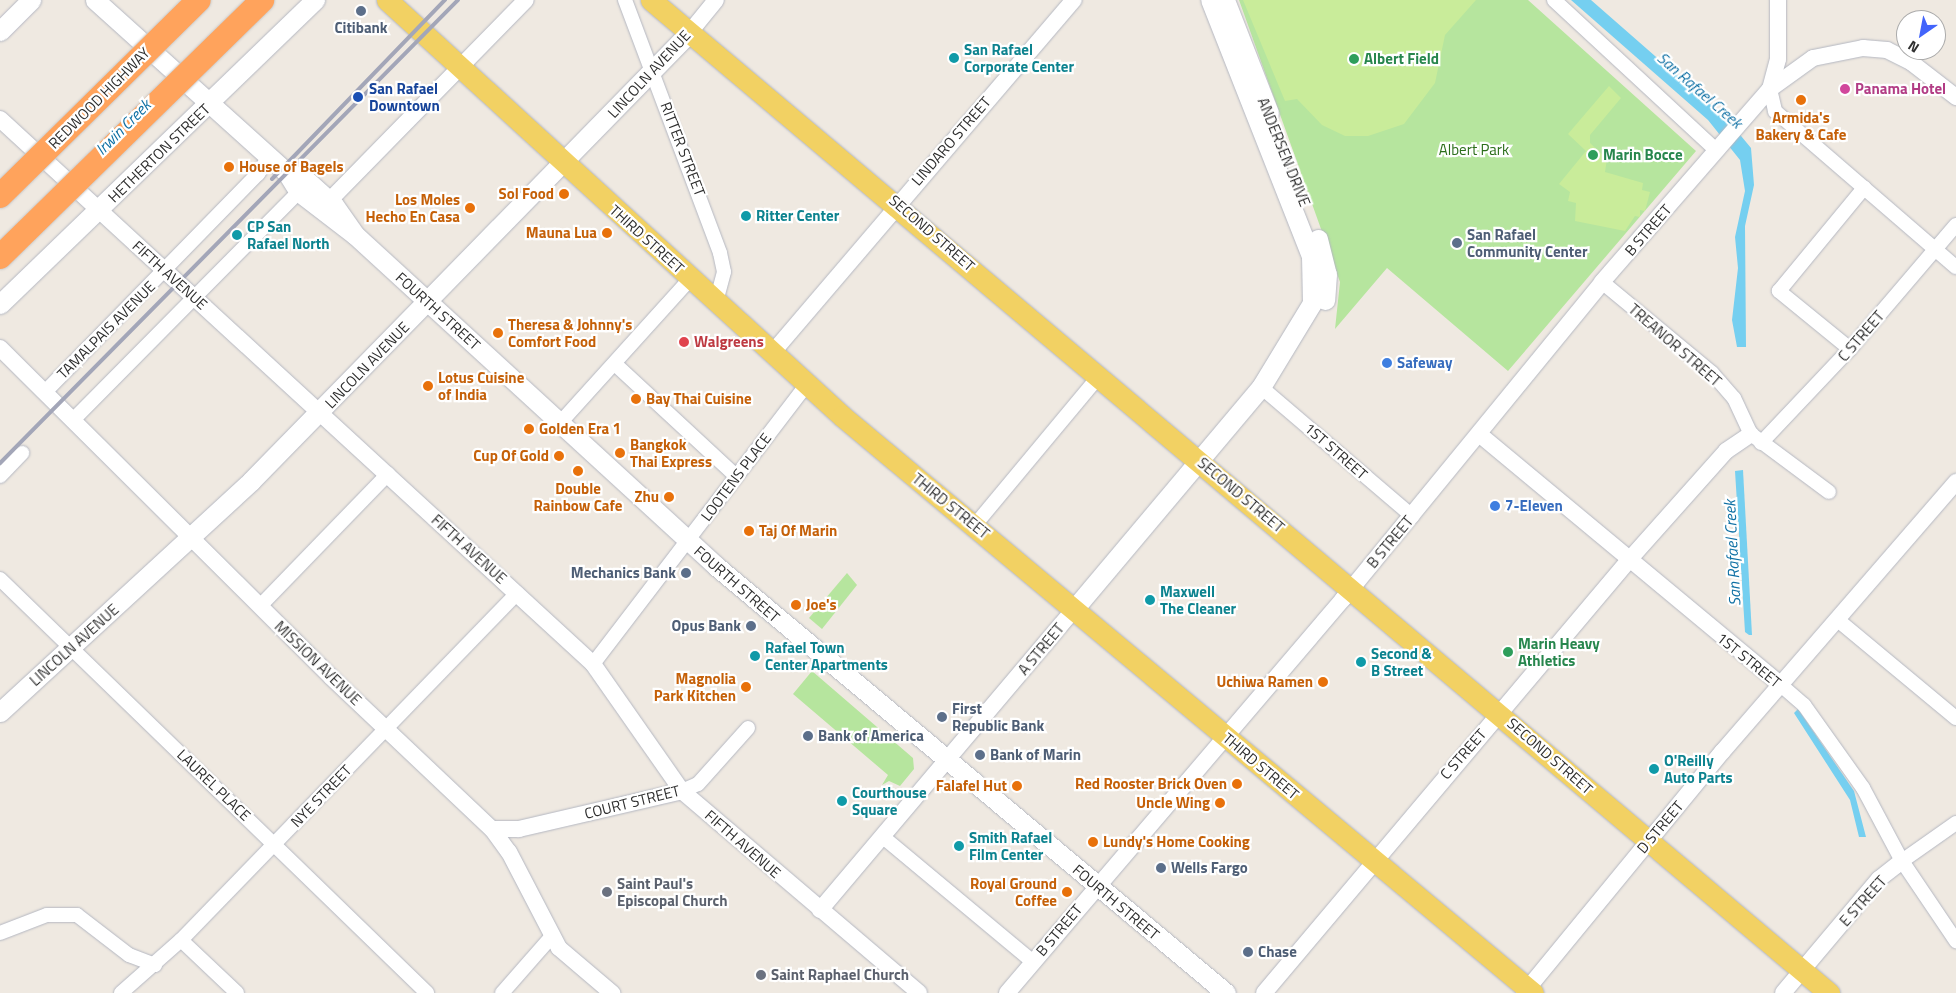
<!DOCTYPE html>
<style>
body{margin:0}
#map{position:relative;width:1956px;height:993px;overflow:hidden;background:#efe9e1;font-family:"Titillium Web",sans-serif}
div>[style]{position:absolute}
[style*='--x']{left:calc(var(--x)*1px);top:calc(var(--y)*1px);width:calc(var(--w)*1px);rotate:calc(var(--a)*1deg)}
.green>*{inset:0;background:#b6e59e}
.pitch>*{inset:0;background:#c9ec9a}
.water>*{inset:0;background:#75cff0}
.roads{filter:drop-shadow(0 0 1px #b4b7c1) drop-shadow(0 0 1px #b4b7c1)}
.minor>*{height:14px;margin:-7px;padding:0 7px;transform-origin:7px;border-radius:7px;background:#fff}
.tertiary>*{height:16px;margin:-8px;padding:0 8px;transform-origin:8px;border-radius:8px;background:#fff}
.secondary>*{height:19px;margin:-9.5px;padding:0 9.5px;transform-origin:9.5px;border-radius:9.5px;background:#fff}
.primary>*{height:21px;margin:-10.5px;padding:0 10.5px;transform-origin:10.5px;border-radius:10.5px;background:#f2d163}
.rail>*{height:4px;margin:-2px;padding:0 2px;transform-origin:2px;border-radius:2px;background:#a3a6b8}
.bridges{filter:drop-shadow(0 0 1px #c9c9c9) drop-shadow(0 0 1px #c9c9c9)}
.motorway-bridge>*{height:24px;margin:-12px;padding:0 12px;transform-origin:12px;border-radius:12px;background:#ffa35c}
.dots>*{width:14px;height:14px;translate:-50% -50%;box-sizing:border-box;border:2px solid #fff;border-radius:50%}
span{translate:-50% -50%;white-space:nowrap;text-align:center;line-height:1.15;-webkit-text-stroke:4.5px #fff;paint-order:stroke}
.service-label{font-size:15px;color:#4e5e75;font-weight:700}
.left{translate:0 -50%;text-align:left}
.right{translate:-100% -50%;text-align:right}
.culture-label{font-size:15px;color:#0d838f;font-weight:700}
.leisure-label{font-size:15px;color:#27864d;font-weight:700}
.street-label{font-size:15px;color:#2e2e2e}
.transit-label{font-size:15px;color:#164399;font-weight:700}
.hotel-label{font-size:15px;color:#b23c85;font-weight:700}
.food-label{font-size:15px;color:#c56008;font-weight:700}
.park-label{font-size:15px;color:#2c6e1b}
.health-label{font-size:15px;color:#be3a42;font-weight:700}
.shop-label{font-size:15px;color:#366cbe;font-weight:700}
.worship-label{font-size:15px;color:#5b616d;font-weight:700}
.water-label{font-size:16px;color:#0d6fa3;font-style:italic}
.north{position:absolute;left:1896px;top:10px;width:50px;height:50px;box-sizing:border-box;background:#fff;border:1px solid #ababab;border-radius:50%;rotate:213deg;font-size:14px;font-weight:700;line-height:20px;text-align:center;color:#2e2e2e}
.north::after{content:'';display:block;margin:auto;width:18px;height:22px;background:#4264fb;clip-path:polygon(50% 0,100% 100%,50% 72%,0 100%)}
</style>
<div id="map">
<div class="green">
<div style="clip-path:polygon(1239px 0,1528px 0,1696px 151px,1508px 371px,1387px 268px,1335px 329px,1340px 282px)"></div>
<div style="clip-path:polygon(847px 573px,857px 585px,822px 629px,809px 618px)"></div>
<div style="clip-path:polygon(812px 671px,913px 758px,914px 769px,900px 786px,889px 781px,882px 785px,888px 775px,793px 694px)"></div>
</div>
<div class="pitch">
<div style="clip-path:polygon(1243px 0,1476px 0,1445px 35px,1435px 83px,1404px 124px,1368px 136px,1345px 136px,1322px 125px,1297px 99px,1285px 101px)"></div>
<div style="clip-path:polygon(1609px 86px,1621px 98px,1590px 135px,1590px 143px,1607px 159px,1605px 172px,1643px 183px,1642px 190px,1650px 192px,1645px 211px,1640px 210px,1640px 217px,1635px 216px,1625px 231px,1575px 221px,1576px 203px,1568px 201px,1570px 192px,1559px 184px,1586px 151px,1568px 134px)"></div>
</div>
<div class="water">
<div style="clip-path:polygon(1571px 0,1591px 0,1727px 119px,1751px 148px,1754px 185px,1745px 226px,1746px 347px,1737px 347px,1732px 320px,1738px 268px,1735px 237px,1745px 191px,1740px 160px,1708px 120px)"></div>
<div style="clip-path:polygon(1743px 470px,1752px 635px,1749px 635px,1745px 632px,1735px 471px)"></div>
<div style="clip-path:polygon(1798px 709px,1854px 791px,1866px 837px,1859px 837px,1850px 800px,1794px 713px)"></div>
</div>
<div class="roads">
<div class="minor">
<div style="--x:625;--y:0;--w:270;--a:69.4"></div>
<div style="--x:720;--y:253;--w:19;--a:78"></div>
<div style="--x:724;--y:272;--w:30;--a:105"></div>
<div style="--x:1554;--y:0;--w:222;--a:42.8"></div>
<div style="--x:1770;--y:89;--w:23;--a:77"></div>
<div style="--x:1775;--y:111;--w:239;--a:40.8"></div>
<div style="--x:1602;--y:282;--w:143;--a:39.6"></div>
<div style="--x:1712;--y:373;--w:33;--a:49"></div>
<div style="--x:1734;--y:398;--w:40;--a:65"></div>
<div style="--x:1751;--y:434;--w:97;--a:36.6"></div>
<div style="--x:1850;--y:349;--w:92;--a:-140.8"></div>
<div style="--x:1779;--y:291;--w:134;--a:-50.5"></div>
<div style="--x:615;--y:364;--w:165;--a:42.8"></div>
<div style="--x:1261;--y:387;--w:199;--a:40.5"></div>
<div style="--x:45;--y:392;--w:305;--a:-45.7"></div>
<div style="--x:258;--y:174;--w:19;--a:-58"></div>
<div style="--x:73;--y:420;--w:321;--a:-45.3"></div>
<div style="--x:560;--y:423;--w:195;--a:-47.9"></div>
<div style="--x:1761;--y:443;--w:129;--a:-46.6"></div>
<div style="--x:1850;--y:349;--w:163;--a:-49.5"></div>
<div style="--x:0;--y:476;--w:32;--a:-46"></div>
<div style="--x:975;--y:525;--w:194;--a:-50.2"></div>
<div style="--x:0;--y:579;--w:595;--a:44.11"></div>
<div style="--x:260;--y:606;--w:184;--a:-45.9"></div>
<div style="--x:1839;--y:621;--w:152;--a:39.7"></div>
<div style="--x:593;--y:664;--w:351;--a:-52.6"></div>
<div style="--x:1782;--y:686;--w:29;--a:41"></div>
<div style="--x:1804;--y:705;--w:102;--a:54.6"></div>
<div style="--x:1863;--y:788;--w:83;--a:61.9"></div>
<div style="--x:1902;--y:861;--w:97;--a:56"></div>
<div style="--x:682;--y:791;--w:17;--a:-24"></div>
<div style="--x:698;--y:784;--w:75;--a:-48.2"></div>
<div style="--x:882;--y:836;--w:197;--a:39.8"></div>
<div style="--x:1902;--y:861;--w:66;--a:-35.1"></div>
<div style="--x:0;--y:933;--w:50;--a:-21"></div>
<div style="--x:47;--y:915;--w:30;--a:0"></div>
<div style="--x:77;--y:915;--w:66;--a:37.6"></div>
<div style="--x:129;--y:955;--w:28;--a:21"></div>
<div style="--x:181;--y:940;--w:77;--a:43.4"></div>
<div style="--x:121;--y:993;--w:80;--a:-41.5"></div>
<div style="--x:181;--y:940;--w:483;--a:-45.9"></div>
<div style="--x:502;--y:993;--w:76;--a:-48.7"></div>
</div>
<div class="tertiary">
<div style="--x:690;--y:32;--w:41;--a:-50.9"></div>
<div style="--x:1770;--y:89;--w:31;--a:-75"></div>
<div style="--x:1778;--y:59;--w:59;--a:-90"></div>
<div style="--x:0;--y:119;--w:805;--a:42.58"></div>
<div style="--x:593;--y:664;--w:155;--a:55"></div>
<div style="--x:682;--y:791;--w:311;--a:40.4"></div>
<div style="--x:329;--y:201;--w:281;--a:-45.6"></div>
<div style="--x:0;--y:348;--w:467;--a:44.8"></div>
<div style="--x:331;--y:677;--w:221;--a:43.4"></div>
<div style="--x:492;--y:829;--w:29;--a:54"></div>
<div style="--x:509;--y:852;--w:108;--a:62.5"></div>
<div style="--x:559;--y:948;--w:70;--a:40.3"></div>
<div style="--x:773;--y:352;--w:463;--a:-49.5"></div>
<div style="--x:1479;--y:434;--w:394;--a:39.7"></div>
<div style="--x:492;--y:829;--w:27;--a:0"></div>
<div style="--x:519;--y:829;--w:167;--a:-13.1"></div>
<div style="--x:820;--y:910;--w:394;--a:-49.8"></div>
<div style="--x:1007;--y:993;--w:518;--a:-49.54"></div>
<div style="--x:1343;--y:599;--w:409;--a:-50.7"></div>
<div style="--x:1602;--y:282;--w:256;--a:-49"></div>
<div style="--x:1770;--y:89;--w:53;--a:-35.8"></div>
<div style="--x:1813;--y:58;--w:51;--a:-11.3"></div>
<div style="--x:1863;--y:48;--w:24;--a:5"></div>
<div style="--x:1887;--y:50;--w:28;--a:27"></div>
<div style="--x:1912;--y:63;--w:56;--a:37.7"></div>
<div style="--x:1264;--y:993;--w:566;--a:-49.87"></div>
<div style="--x:1629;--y:560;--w:146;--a:-48.3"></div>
<div style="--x:1726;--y:451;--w:30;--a:-34"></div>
<div style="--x:1524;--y:993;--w:313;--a:-50.6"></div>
<div style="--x:1723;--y:751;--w:356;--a:-49.1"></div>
<div style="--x:1783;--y:993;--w:149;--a:-49.9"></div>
<div style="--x:1879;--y:879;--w:29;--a:-38"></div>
</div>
<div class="secondary">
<div style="--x:95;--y:0;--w:258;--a:42"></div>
<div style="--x:287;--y:173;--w:22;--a:58"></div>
<div style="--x:299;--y:192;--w:71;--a:37.5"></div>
<div style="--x:355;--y:235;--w:490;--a:42.5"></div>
<div style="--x:716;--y:566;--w:665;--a:39.94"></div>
<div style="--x:1225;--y:0;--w:121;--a:68.7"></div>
<div style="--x:0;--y:31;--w:44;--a:-45"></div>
<div style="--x:287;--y:173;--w:18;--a:16"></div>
<div style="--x:304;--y:178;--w:40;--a:42"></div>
<div style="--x:334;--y:205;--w:33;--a:55"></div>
<div style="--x:1318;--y:239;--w:36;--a:76"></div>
<div style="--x:1327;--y:274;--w:26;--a:94"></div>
<div style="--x:0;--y:304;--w:438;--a:-44"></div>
<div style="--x:1074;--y:609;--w:290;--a:-49.9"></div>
<div style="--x:1261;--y:387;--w:98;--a:-58.7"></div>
<div style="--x:1312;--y:303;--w:47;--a:-91.2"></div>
<div style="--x:1311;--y:256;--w:275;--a:-111.5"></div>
<div style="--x:0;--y:712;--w:341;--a:-42.6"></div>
<div style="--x:251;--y:481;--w:628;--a:-45.65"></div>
</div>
<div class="primary">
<div style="--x:387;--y:0;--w:617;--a:42.44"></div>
<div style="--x:842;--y:416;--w:900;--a:39.86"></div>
<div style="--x:651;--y:0;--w:1541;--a:40.13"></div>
</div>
</div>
<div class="rail">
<div style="--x:272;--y:179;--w:249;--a:-46"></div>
<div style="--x:0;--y:463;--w:651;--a:-45.31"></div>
</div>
<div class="bridges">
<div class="motorway-bridge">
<div style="--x:0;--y:196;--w:279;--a:-44.6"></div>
<div style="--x:0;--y:257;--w:367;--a:-44.4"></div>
</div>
</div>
<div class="dots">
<div style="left:361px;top:11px;background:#5c6f8a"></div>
<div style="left:954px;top:58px;background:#0f9aa8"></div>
<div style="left:1354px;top:59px;background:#2e9e5b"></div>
<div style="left:1845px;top:89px;background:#d1479c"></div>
<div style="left:358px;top:97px;background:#1a4fb4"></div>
<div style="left:1801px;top:100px;background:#e8710a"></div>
<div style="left:1593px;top:155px;background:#2e9e5b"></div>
<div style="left:229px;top:167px;background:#e8710a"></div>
<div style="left:564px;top:194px;background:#e8710a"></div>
<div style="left:470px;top:208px;background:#e8710a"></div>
<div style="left:746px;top:216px;background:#0f9aa8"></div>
<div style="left:607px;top:233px;background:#e8710a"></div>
<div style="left:237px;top:235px;background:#0f9aa8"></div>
<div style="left:1457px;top:243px;background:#5c6f8a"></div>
<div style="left:498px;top:333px;background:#e8710a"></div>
<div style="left:684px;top:342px;background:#e0444e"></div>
<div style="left:1387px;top:363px;background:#3f7fe0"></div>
<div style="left:428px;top:386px;background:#e8710a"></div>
<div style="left:636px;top:399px;background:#e8710a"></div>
<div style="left:529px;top:429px;background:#e8710a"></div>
<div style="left:620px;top:453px;background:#e8710a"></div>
<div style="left:559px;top:456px;background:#e8710a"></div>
<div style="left:578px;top:471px;background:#e8710a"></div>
<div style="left:669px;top:497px;background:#e8710a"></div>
<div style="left:1495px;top:506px;background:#3f7fe0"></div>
<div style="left:749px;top:531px;background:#e8710a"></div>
<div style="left:686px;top:573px;background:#5c6f8a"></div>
<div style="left:1150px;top:600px;background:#0f9aa8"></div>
<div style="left:796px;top:605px;background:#e8710a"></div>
<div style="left:751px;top:626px;background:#5c6f8a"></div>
<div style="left:1508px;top:652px;background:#2e9e5b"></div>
<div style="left:755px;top:656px;background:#0f9aa8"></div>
<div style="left:1361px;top:662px;background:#0f9aa8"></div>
<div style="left:1323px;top:682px;background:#e8710a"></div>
<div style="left:746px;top:687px;background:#e8710a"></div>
<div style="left:942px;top:717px;background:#5c6f8a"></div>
<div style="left:808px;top:736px;background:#5c6f8a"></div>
<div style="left:980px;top:755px;background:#5c6f8a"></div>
<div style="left:1654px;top:769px;background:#0f9aa8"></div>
<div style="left:1237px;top:784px;background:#e8710a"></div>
<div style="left:1017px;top:786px;background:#e8710a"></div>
<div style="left:842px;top:801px;background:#0f9aa8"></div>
<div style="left:1220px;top:803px;background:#e8710a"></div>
<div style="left:1093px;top:842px;background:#e8710a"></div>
<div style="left:959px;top:846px;background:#0f9aa8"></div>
<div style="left:1161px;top:868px;background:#5c6f8a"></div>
<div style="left:607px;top:892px;background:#6b7280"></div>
<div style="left:1067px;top:892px;background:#e8710a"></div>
<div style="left:1248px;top:952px;background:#5c6f8a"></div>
<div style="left:761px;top:975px;background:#6b7280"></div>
</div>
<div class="service-label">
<span style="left:361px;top:28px">Citibank</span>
<span class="left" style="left:1467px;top:243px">San Rafael<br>Community Center</span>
<span class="right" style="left:676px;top:573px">Mechanics Bank</span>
<span class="right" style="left:741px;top:626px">Opus Bank</span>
<span class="left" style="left:952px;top:717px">First<br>Republic Bank</span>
<span class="left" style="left:818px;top:736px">Bank of America</span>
<span class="left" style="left:990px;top:755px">Bank of Marin</span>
<span class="left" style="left:1171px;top:868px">Wells Fargo</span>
<span class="left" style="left:1258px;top:952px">Chase</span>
</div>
<div class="culture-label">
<span class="left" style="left:964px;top:58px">San Rafael<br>Corporate Center</span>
<span class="left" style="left:756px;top:216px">Ritter Center</span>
<span class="left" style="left:247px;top:235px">CP San<br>Rafael North</span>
<span class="left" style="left:1160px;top:600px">Maxwell<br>The Cleaner</span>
<span class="left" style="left:765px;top:656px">Rafael Town<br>Center Apartments</span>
<span class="left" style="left:1371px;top:662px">Second &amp;<br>B Street</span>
<span class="left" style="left:1664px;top:769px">O'Reilly<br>Auto Parts</span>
<span class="left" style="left:852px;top:801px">Courthouse<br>Square</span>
<span class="left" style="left:969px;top:846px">Smith Rafael<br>Film Center</span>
</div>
<div class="leisure-label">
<span class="left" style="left:1364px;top:59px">Albert Field</span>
<span class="left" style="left:1603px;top:155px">Marin Bocce</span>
<span class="left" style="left:1518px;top:652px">Marin Heavy<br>Athletics</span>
</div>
<div class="street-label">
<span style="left:649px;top:74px;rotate:-47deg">LINCOLN AVENUE</span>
<span style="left:99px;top:98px;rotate:-45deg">REDWOOD HIGHWAY</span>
<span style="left:951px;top:141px;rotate:-49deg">LINDARO STREET</span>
<span style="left:683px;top:149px;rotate:69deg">RITTER STREET</span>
<span style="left:1284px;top:152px;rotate:68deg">ANDERSEN DRIVE</span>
<span style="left:159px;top:153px;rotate:-44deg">HETHERTON STREET</span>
<span style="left:1648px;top:230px;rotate:-49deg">B STREET</span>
<span style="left:932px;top:233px;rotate:41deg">SECOND STREET</span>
<span style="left:647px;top:239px;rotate:42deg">THIRD STREET</span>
<span style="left:170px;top:275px;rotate:42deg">FIFTH AVENUE</span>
<span style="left:438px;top:311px;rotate:42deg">FOURTH STREET</span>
<span style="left:106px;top:330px;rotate:-45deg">TAMALPAIS AVENUE</span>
<span style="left:1861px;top:336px;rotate:-49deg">C STREET</span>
<span style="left:1675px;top:345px;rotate:41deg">TREANOR STREET</span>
<span style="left:367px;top:365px;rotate:-46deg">LINCOLN AVENUE</span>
<span style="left:1336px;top:451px;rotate:41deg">1ST STREET</span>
<span style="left:736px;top:477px;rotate:-53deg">LOOTENS PLACE</span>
<span style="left:1241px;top:495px;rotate:40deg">SECOND STREET</span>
<span style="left:951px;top:506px;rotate:39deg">THIRD STREET</span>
<span style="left:1390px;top:542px;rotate:-50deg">B STREET</span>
<span style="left:469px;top:549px;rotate:42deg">FIFTH AVENUE</span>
<span style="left:737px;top:584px;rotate:41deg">FOURTH STREET</span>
<span style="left:74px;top:645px;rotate:-42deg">LINCOLN AVENUE</span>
<span style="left:1041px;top:649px;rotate:-50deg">A STREET</span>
<span style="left:1749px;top:660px;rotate:39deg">1ST STREET</span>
<span style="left:318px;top:663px;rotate:44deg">MISSION AVENUE</span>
<span style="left:1463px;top:754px;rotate:-49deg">C STREET</span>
<span style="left:1550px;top:756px;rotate:41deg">SECOND STREET</span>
<span style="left:1261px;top:766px;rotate:40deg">THIRD STREET</span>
<span style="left:214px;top:785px;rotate:44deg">LAUREL PLACE</span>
<span style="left:321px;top:796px;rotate:-46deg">NYE STREET</span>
<span style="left:632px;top:802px;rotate:-14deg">COURT STREET</span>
<span style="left:1660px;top:827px;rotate:-50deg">D STREET</span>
<span style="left:743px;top:844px;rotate:41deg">FIFTH AVENUE</span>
<span style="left:1863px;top:901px;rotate:-48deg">E STREET</span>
<span style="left:1116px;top:902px;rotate:40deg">FOURTH STREET</span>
<span style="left:1059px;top:930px;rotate:-50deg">B STREET</span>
</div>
<div class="transit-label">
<span class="left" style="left:369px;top:97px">San Rafael<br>Downtown</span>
</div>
<div class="hotel-label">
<span class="left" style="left:1855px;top:89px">Panama Hotel</span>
</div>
<div class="food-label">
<span style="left:1801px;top:126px">Armida's<br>Bakery &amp; Cafe</span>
<span class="left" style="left:239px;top:167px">House of Bagels</span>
<span class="right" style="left:554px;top:194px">Sol Food</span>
<span class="right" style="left:460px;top:208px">Los Moles<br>Hecho En Casa</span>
<span class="right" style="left:597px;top:233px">Mauna Lua</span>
<span class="left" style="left:508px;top:333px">Theresa &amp; Johnny's<br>Comfort Food</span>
<span class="left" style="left:438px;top:386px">Lotus Cuisine<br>of India</span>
<span class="left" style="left:646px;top:399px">Bay Thai Cuisine</span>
<span class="left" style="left:539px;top:429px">Golden Era 1</span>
<span class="left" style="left:630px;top:453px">Bangkok<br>Thai Express</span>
<span class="right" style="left:549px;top:456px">Cup Of Gold</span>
<span style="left:578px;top:497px">Double<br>Rainbow Cafe</span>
<span class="right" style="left:659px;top:497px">Zhu</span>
<span class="left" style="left:759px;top:531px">Taj Of Marin</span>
<span class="left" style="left:806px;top:605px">Joe's</span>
<span class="right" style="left:736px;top:687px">Magnolia<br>Park Kitchen</span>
<span class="right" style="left:1313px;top:682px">Uchiwa Ramen</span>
<span class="right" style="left:1227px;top:784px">Red Rooster Brick Oven</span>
<span class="right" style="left:1007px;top:786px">Falafel Hut</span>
<span class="right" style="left:1210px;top:803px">Uncle Wing</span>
<span class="left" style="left:1103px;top:842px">Lundy's Home Cooking</span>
<span class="right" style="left:1057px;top:892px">Royal Ground<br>Coffee</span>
</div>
<div class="park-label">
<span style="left:1474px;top:150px">Albert Park</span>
</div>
<div class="health-label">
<span class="left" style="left:694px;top:342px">Walgreens</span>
</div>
<div class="shop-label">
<span class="left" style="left:1397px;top:363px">Safeway</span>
<span class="left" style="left:1505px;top:506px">7-Eleven</span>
</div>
<div class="worship-label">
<span class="left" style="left:617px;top:892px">Saint Paul's<br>Episcopal Church</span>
<span class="left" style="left:771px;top:975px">Saint Raphael Church</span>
</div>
<div class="water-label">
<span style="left:1700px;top:90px;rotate:41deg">San Rafael Creek</span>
<span style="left:123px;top:127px;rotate:-45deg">Irwin Creek</span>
<span style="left:1732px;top:553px;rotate:-93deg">San Rafael Creek</span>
</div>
<div class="north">N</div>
</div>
